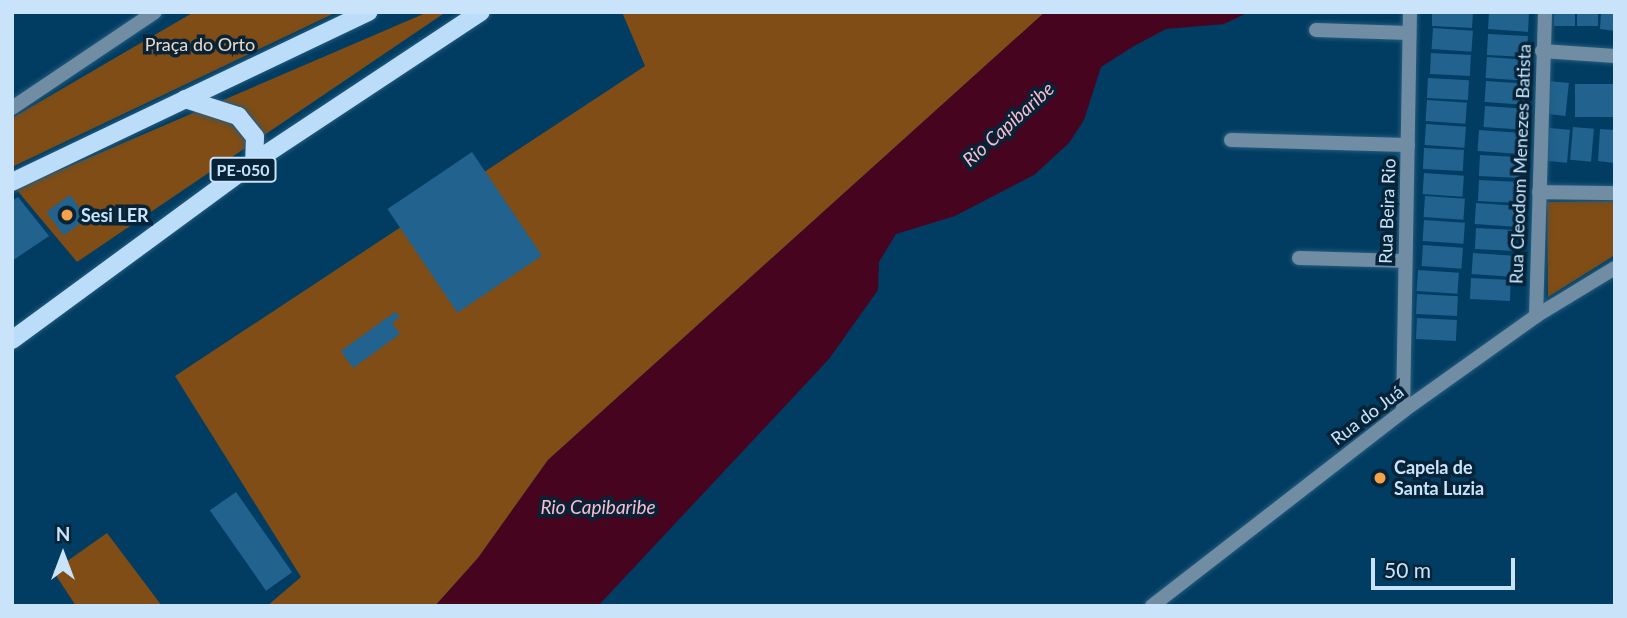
<!DOCTYPE html>
<meta charset="utf-8">
<style>
body{margin:0}
#map{position:relative;width:1627px;height:618px;overflow:hidden;background:#013d62;font-family:Lato,sans-serif}
div>[style]{position:absolute}
[style*='--x']{left:calc(var(--x)*1px);top:calc(var(--y)*1px);width:calc(var(--w)*1px);rotate:calc(var(--a)*1deg)}
.green>*{inset:0;background:#7f4d15}
.water>*{inset:0;background:#46041f}
.building>*{inset:0;background:#21628f;transform-origin:0 0}
.roads{filter:drop-shadow(0 0 2px #255b7d) drop-shadow(0 0 2px #255b7d)}
.street>*{height:14px;margin:-7px;padding:0 7px;transform-origin:7px;border-radius:7px;background:#718da4}
.primary>*{height:18px;margin:-9px;padding:0 9px;transform-origin:9px;border-radius:9px;background:#bbddf9}
.dots>*{width:19px;height:19px;translate:-50% -50%;box-sizing:border-box;border:4px solid #062338;border-radius:50%}
span{translate:-50% -50%;white-space:nowrap;text-align:center;line-height:1.15;-webkit-text-stroke:7px #062338;paint-order:stroke}
.shield-label span{padding:2px 5px;background:#062338;border:2px solid;border-radius:5px;-webkit-text-stroke-width:0}
.shield-label{font-size:16px;color:#c9e4fa;font-weight:700}
.park-label{font-size:18px;color:#f1d9c4}
.street-label{font-size:18px;color:#c9e4fa}
.poi-label{font-size:18px;color:#c9e4fa;font-weight:700}
.left{translate:0 -50%;text-align:left}
.water-label{font-size:19px;color:#fdbccb;font-style:italic}
.frame{position:absolute;inset:0;border:14px solid #c9e4fa;pointer-events:none}
.north{position:absolute;left:28px;top:520px;width:70px;height:70px;-webkit-text-stroke:5px #062338;paint-order:stroke;rotate:0deg;font-size:19px;font-weight:700;line-height:28px;text-align:center;color:#c9e4fa}
.north::after{content:'';display:block;margin:auto;width:24px;height:32px;background:#c9e4fa;clip-path:polygon(50% 0,100% 100%,50% 72%,0 100%)}
.scale{position:absolute;left:1371px;top:558px;width:144px;height:32px;box-sizing:border-box;border:4px solid #c9e4fa;border-top:0;padding-left:9px;font-size:21px;line-height:24px;white-space:nowrap;color:#c9e4fa;-webkit-text-stroke:5px #062338;paint-order:stroke}
</style>
<div id="map">
<div class="green">
<div style="clip-path:polygon(194px 12px,337px 12px,12px 167px,12px 118px)"></div>
<div style="clip-path:polygon(428px 12px,446px 12px,77px 262px,16px 189px)"></div>
<div style="clip-path:polygon(622px 12px,1045px 12px,548px 460px,478px 558px,435px 606px,267px 606px,301px 577px,175px 376px,645px 66px)"></div>
<div style="clip-path:polygon(1615px 201px,1615px 255px,1548px 297px,1547px 202px)"></div>
<div style="clip-path:polygon(107px 533px,162px 606px,76px 606px,53px 571px)"></div>
</div>
<div class="water">
<div style="clip-path:polygon(1045px 12px,1249px 12px,1224px 24px,1166px 29px,1134px 46px,1101px 67px,1084px 120px,1069px 143px,1034px 175px,955px 216px,896px 234px,879px 262px,878px 290px,829px 359px,598px 606px,435px 606px,478px 558px,548px 460px)"></div>
</div>
<div class="building">
<div style="clip-path:polygon(1432px 12px,1473px 12px,1472px 28px,1432px 26px)"></div>
<div style="clip-path:polygon(1489px 12px,1529px 12px,1528px 32px,1488px 29px)"></div>
<div style="left:1554px;top:12px;width:21px;height:14px"></div>
<div style="left:1577px;top:12px;width:21px;height:14px"></div>
<div style="clip-path:polygon(1601px 12px,1615px 12px,1615px 31px,1600px 29px)"></div>
<div style="left:1433px;top:28px;width:40px;height:21px;rotate:4deg"></div>
<div style="left:1488px;top:34px;width:40px;height:21px;rotate:3deg"></div>
<div style="left:1431px;top:53px;width:40px;height:21px;rotate:3deg"></div>
<div style="left:1487px;top:57px;width:40px;height:21px;rotate:4deg"></div>
<div style="left:1428px;top:78px;width:41px;height:20px;rotate:3deg"></div>
<div style="left:1486px;top:81px;width:40px;height:21px;rotate:4deg"></div>
<div style="left:1549px;top:81px;width:20px;height:33px;rotate:6deg"></div>
<div style="left:1575px;top:84px;width:40px;height:33px"></div>
<div style="left:1427px;top:100px;width:40px;height:21px;rotate:4deg"></div>
<div style="left:1485px;top:106px;width:40px;height:21px;rotate:4deg"></div>
<div style="left:1426px;top:124px;width:40px;height:21px;rotate:4deg"></div>
<div style="left:1573px;top:127px;width:21px;height:33px;rotate:5deg"></div>
<div style="left:1549px;top:128px;width:21px;height:33px;rotate:5deg"></div>
<div style="clip-path:polygon(1600px 129px,1615px 130px,1615px 163px,1598px 161px)"></div>
<div style="left:1479px;top:130px;width:40px;height:21px;rotate:4deg"></div>
<div style="left:1424px;top:148px;width:40px;height:21px;rotate:3deg"></div>
<div style="left:472px;top:152px;width:125px;height:102px;rotate:56deg"></div>
<div style="left:1480px;top:155px;width:41px;height:21px;rotate:3deg"></div>
<div style="left:1424px;top:173px;width:40px;height:21px;rotate:4deg"></div>
<div style="left:1479px;top:180px;width:40px;height:21px;rotate:3deg"></div>
<div style="left:70px;top:195px;width:29px;height:29px;rotate:54deg"></div>
<div style="left:1425px;top:196px;width:40px;height:21px;rotate:4deg"></div>
<div style="clip-path:polygon(18px 197px,49px 236px,12px 261px,12px 201px)"></div>
<div style="left:1476px;top:203px;width:40px;height:21px;rotate:4deg"></div>
<div style="left:1424px;top:220px;width:41px;height:21px;rotate:4deg"></div>
<div style="left:1476px;top:228px;width:40px;height:21px;rotate:3deg"></div>
<div style="left:1423px;top:245px;width:40px;height:21px;rotate:4deg"></div>
<div style="left:1473px;top:253px;width:40px;height:21px;rotate:4deg"></div>
<div style="left:1418px;top:270px;width:41px;height:21px;rotate:4deg"></div>
<div style="left:1471px;top:278px;width:40px;height:21px;rotate:3deg"></div>
<div style="left:1417px;top:294px;width:41px;height:20px;rotate:3deg"></div>
<div style="clip-path:polygon(395px 312px,400px 317px,392px 323px,400px 334px,353px 368px,341px 351px)"></div>
<div style="left:1417px;top:318px;width:40px;height:21px;rotate:3deg"></div>
<div style="left:236px;top:492px;width:98px;height:32px;rotate:55deg"></div>
</div>
<div class="roads">
<div class="street">
<div style="--x:1316;--y:30;--w:93;--a:1.8"></div>
<div style="--x:1542;--y:51;--w:73;--a:3.9"></div>
<div style="--x:12;--y:108;--w:172;--a:-33.9"></div>
<div style="--x:1231;--y:140;--w:177;--a:1.6"></div>
<div style="--x:1539;--y:192;--w:76;--a:0.8"></div>
<div style="--x:1299;--y:258;--w:105;--a:1.6"></div>
<div style="--x:1536;--y:316;--w:304;--a:-88.3"></div>
<div style="--x:1403;--y:411;--w:399;--a:-89"></div>
<div style="--x:1152;--y:606;--w:318;--a:-37.8"></div>
<div style="--x:1403;--y:411;--w:163;--a:-35.5"></div>
<div style="--x:1536;--y:316;--w:92;--a:-31.3"></div>
</div>
<div class="primary">
<div style="--x:185;--y:99;--w:56;--a:17.8"></div>
<div style="--x:238;--y:116;--w:27;--a:51"></div>
<div style="--x:255;--y:137;--w:25;--a:92"></div>
<div style="--x:12;--y:182;--w:395;--a:-25.5"></div>
<div style="--x:12;--y:340;--w:300;--a:-36.3"></div>
<div style="--x:254;--y:162;--w:272;--a:-33.5"></div>
</div>
</div>
<div class="dots">
<div style="left:67px;top:215px;background:#f7a149"></div>
<div style="left:1380px;top:478px;background:#f7a149"></div>
</div>
<div class="shield-label">
<span style="left:243px;top:170px">PE-050</span>
</div>
<div class="park-label">
<span style="left:200px;top:44px">Praça do Orto</span>
</div>
<div class="street-label">
<span style="left:1520px;top:164px;rotate:-88deg">Rua Cleodom Menezes Batista</span>
<span style="left:1387px;top:211px;rotate:-88deg">Rua Beira Rio</span>
<span style="left:1367px;top:415px;rotate:-37deg">Rua do Juá</span>
</div>
<div class="poi-label">
<span class="left" style="left:81px;top:215px">Sesi LER</span>
<span class="left" style="left:1394px;top:478px">Capela de<br>Santa Luzia</span>
</div>
<div class="water-label">
<span style="left:1008px;top:124px;rotate:-42deg">Rio Capibaribe</span>
<span style="left:598px;top:507px">Rio Capibaribe</span>
</div>
<div class="frame"></div>
<div class="north">N</div>
<div class="scale">50 m</div>
</div>
